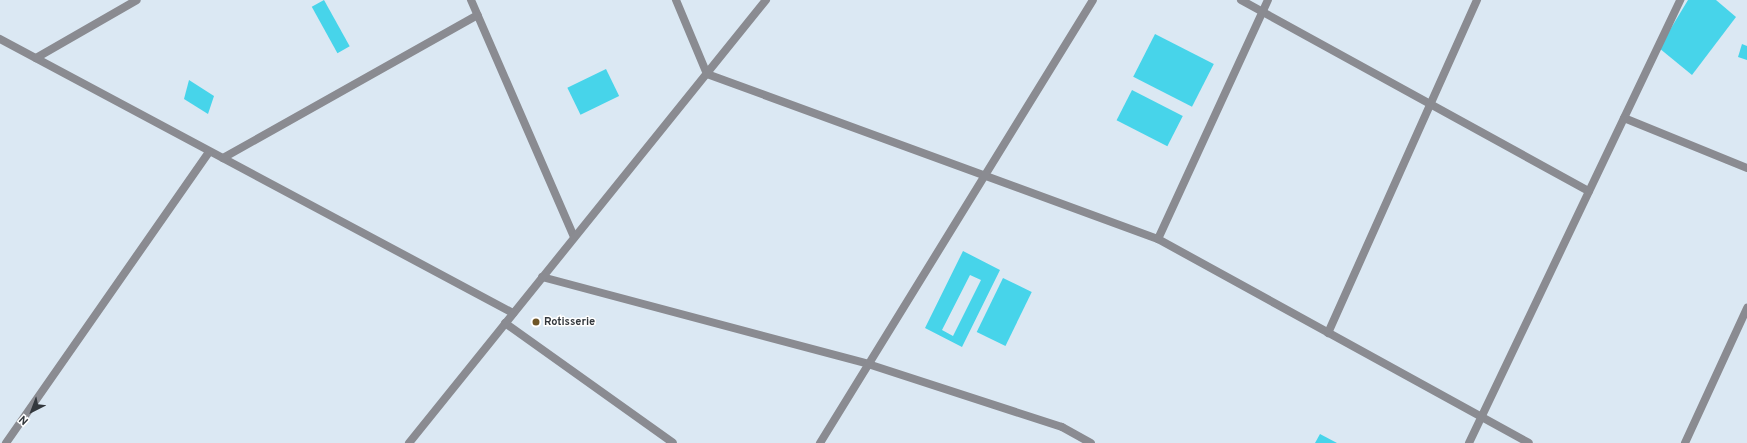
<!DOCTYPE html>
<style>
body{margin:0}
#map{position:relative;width:1747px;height:443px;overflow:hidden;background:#dbe8f3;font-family:Overpass,sans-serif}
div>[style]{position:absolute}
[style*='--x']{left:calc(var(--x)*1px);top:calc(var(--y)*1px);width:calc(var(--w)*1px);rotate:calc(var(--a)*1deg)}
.building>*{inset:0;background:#47d4ea;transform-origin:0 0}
.street>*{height:8px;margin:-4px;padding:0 4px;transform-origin:4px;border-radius:4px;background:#8a8b91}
.dots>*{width:11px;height:11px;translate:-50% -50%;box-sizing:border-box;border:2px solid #fff;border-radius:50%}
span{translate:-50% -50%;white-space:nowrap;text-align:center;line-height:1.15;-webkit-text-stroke:3px #fff;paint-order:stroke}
.poi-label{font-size:11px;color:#33383d;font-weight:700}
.left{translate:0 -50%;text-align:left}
.north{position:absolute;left:12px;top:391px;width:40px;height:40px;-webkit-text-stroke:3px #fff;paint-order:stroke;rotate:222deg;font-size:11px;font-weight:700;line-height:16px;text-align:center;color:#33383d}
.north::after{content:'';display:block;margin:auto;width:14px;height:18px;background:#33383d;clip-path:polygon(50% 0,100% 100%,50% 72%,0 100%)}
</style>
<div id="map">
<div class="building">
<div style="left:324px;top:0;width:53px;height:14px;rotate:61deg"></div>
<div style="clip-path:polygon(1688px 0,1716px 0,1736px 17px,1692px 75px,1659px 48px)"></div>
<div style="left:1155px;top:34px;width:66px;height:48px;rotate:27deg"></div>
<div style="clip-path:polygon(1742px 44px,1747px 46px,1747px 60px,1738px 57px)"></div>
<div style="left:606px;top:69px;width:30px;height:43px;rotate:64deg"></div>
<div style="clip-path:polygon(189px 80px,214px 96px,208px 114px,184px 99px)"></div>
<div style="left:1132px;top:90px;width:57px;height:34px;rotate:27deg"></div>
<div style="clip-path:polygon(evenodd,963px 251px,1000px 270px,962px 347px,925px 328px,963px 251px,970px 275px,981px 280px,953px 336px,942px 330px,970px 275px)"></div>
<div style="left:1003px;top:278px;width:32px;height:60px;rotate:26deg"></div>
<div style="clip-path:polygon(1320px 434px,1337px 443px,1315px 443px)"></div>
</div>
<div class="street">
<div style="--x:471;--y:0;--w:258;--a:66.5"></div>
<div style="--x:676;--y:0;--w:80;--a:67.3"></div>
<div style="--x:707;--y:74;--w:480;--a:20.1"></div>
<div style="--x:1158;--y:239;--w:423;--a:28.8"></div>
<div style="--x:1241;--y:0;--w:397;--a:28.8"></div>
<div style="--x:0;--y:39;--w:582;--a:28.11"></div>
<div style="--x:36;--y:58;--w:116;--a:-29.9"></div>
<div style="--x:1624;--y:118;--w:133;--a:22.1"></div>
<div style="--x:223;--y:158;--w:292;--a:-29.3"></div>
<div style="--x:1158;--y:239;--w:263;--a:-65.3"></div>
<div style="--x:542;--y:277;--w:337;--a:14.9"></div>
<div style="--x:868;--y:364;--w:204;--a:18"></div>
<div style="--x:1062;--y:427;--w:33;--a:29"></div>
<div style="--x:505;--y:323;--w:206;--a:35.5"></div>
<div style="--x:1328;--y:333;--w:365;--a:-65.9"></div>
<div style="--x:6;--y:443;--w:355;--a:-55.1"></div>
<div style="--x:409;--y:443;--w:569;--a:-51.14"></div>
<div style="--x:820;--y:443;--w:520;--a:-58.36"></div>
<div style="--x:1469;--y:443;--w:491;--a:-64.5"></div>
<div style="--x:1685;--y:443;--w:149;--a:-65.3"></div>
</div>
<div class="dots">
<div style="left:536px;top:322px;background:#6f5526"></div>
</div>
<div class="poi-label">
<span class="left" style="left:544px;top:322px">Rotisserie</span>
</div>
<div class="north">N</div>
</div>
